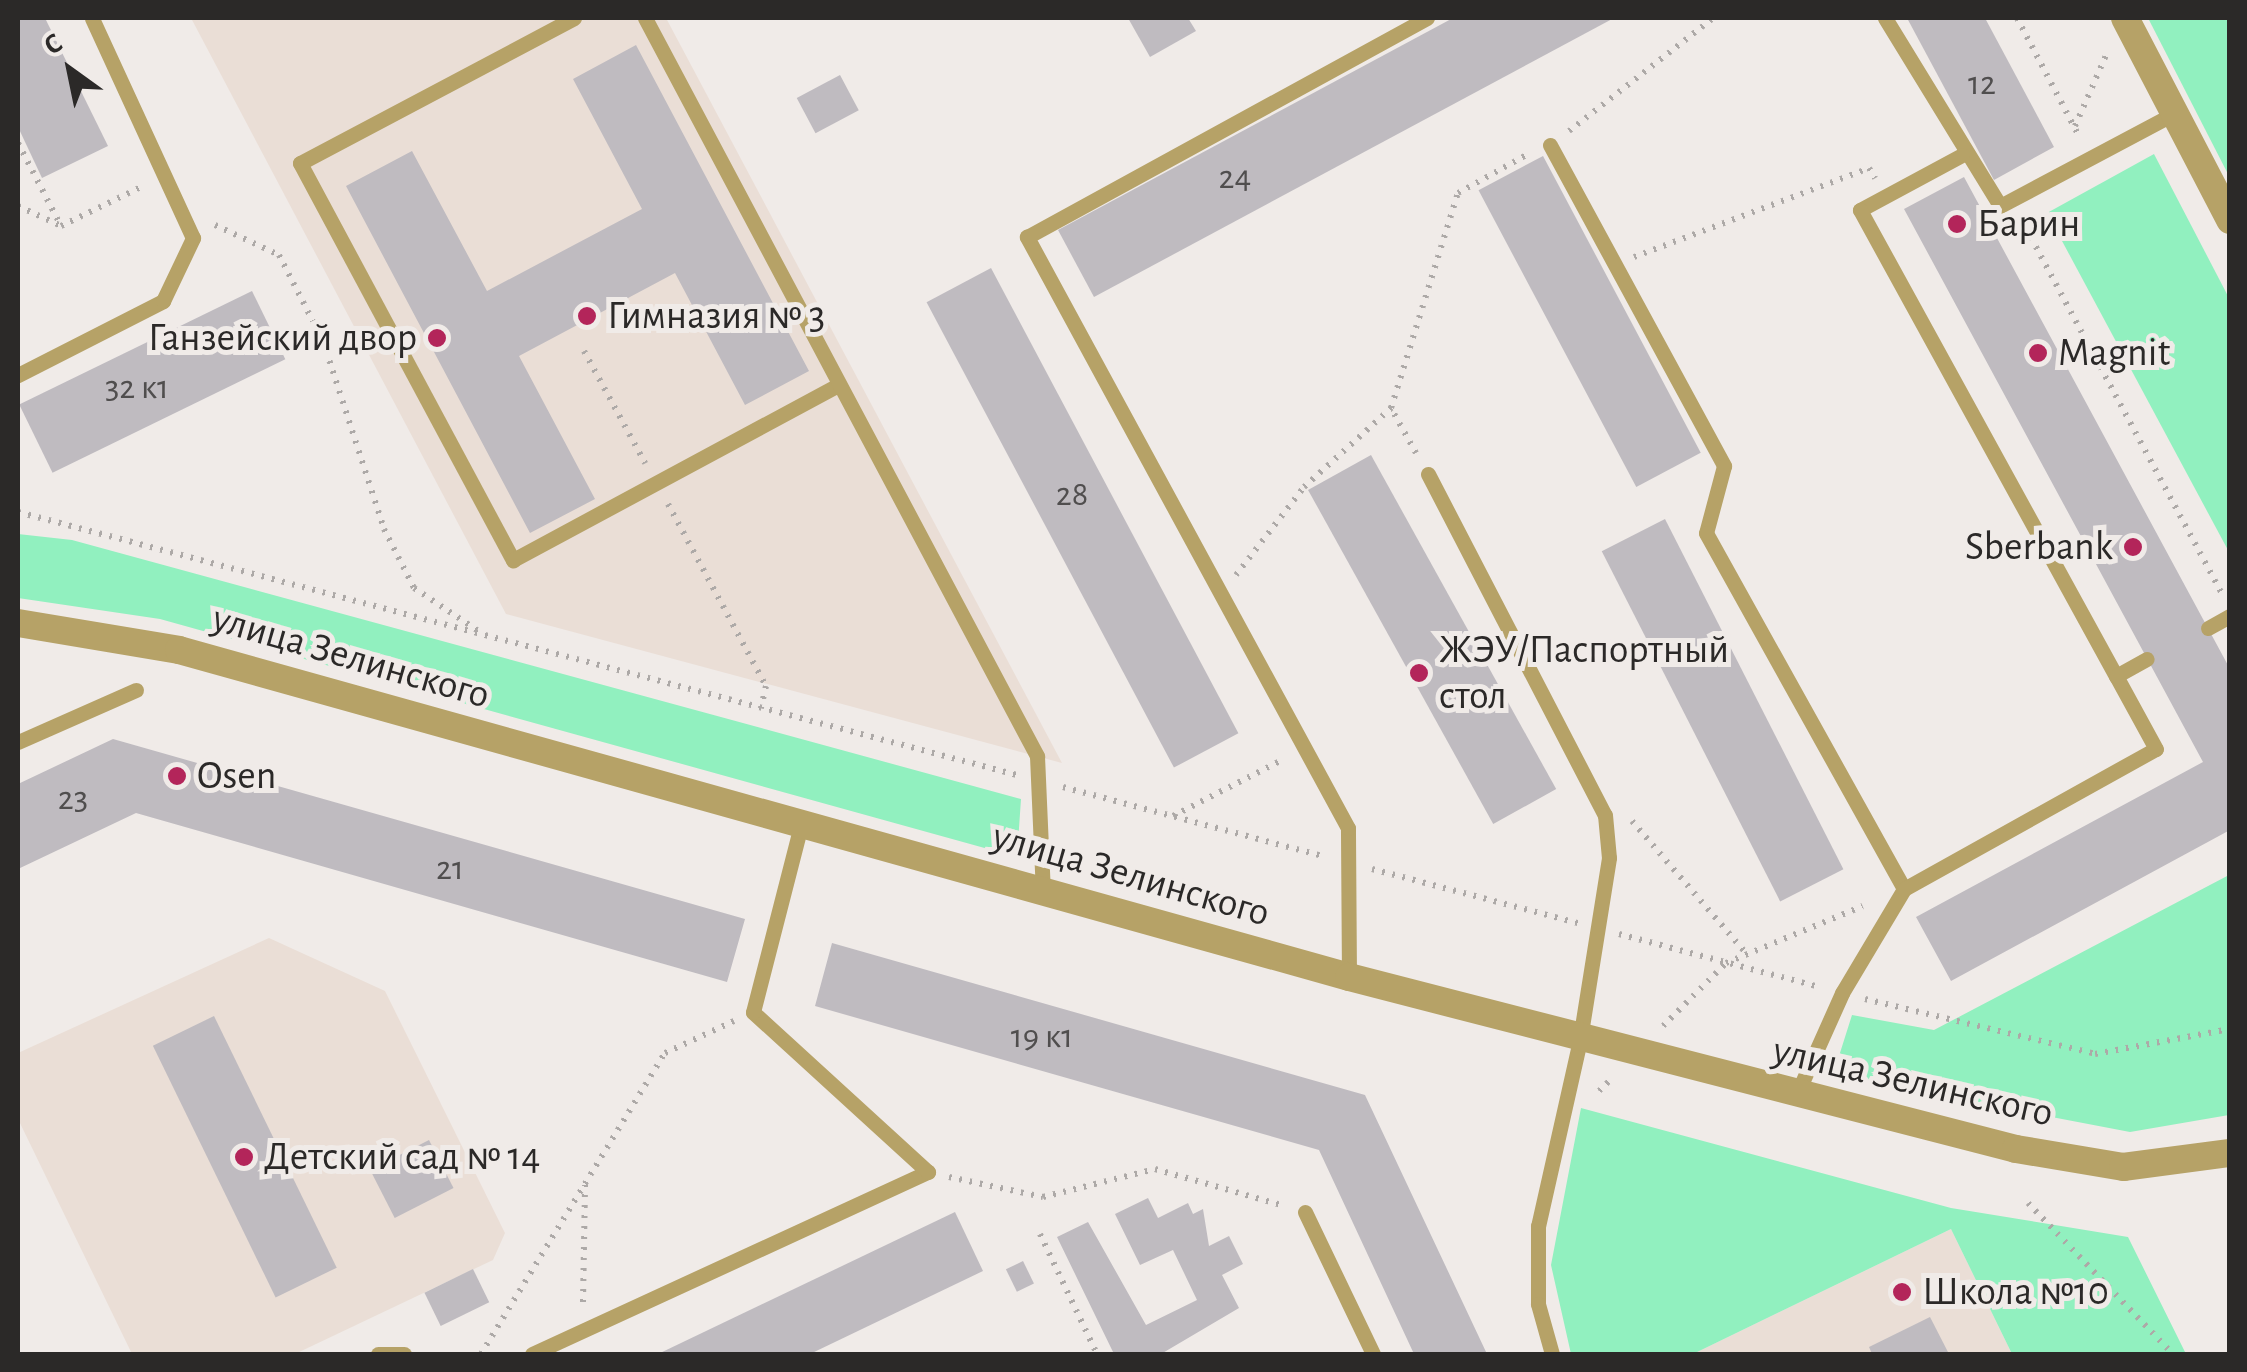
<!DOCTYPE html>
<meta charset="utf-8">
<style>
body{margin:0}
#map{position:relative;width:2247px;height:1372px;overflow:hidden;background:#f0ebe8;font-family:"Alegreya Sans",sans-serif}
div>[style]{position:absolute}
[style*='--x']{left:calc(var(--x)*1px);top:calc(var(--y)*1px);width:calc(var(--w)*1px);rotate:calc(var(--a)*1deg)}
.built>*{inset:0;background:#eaded6}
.green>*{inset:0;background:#91f0bf}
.building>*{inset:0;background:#bfbbc0;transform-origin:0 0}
.path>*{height:6px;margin-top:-3px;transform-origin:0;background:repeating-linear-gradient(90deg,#ada9a7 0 2.5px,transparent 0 10.5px)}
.service>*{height:15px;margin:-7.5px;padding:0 7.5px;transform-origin:7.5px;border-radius:7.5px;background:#b6a267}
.minor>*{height:28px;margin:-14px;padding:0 14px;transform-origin:14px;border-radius:14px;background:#b6a267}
.tertiary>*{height:28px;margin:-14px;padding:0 14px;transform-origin:14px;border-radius:14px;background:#b6a267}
.dots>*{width:28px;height:28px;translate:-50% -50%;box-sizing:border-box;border:5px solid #f0ebe8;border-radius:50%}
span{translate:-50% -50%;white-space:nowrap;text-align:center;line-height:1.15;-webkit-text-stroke:10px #f0ebe8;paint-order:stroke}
.number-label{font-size:35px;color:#504e4e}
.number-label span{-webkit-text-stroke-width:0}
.poi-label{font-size:40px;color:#2b2928}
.left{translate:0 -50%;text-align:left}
.right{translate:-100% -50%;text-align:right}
.street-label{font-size:40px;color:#2b2928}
.frame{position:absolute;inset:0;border:20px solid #2b2928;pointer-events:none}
.north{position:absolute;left:20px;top:20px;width:100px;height:100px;-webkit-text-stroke:8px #f0ebe8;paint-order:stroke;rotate:327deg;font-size:28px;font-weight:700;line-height:40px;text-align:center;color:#2b2928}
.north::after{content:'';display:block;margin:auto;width:35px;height:45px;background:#2b2928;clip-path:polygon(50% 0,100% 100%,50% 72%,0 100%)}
</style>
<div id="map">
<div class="built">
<div style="clip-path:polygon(191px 18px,666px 18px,1062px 763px,506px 614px)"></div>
<div style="clip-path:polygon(269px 938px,385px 991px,505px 1233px,493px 1260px,295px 1354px,132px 1354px,18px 1119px,18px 1053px)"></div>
<div style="clip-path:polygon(1951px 1229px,2012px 1354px,1693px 1354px)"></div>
</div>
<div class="green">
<div style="clip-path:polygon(2148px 18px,2229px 18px,2229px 176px)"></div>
<div style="clip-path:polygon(2154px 154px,2229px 298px,2229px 552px,2047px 213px)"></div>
<div style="clip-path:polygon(18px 534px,72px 540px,1021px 799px,1017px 857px,160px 619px,18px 598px)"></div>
<div style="clip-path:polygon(2229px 875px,2229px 1115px,2130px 1132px,1833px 1075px,1852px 1015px,1934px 1030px)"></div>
<div style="clip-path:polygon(1581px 1108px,1951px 1208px,2128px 1237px,2186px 1354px,2012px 1354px,1951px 1229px,1693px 1354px,1571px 1354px,1551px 1265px)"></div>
</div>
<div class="building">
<div style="clip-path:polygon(18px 18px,45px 18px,108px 146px,42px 178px,18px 127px)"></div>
<div style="clip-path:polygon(1128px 18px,1188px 18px,1196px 31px,1150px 57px)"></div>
<div style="clip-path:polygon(1453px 18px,1614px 18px,1094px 297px,1058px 230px)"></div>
<div style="clip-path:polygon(1907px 18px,1985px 18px,2054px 147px,1994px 180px)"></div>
<div style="clip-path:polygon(636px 45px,809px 371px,745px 405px,675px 273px,519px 356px,595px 499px,530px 533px,346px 186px,412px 151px,487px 291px,642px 209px,573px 79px)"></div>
<div style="left:840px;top:75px;width:40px;height:49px;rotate:62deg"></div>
<div style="left:1543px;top:156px;width:336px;height:73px;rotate:62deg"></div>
<div style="clip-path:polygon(1964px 177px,2230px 669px,2230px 830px,1951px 981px,1916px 917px,2203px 762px,1904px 209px)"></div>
<div style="left:991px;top:268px;width:527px;height:73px;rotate:62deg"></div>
<div style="left:252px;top:291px;width:76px;height:259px;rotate:64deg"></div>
<div style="left:1371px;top:455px;width:382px;height:72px;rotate:61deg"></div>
<div style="left:1665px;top:519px;width:393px;height:71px;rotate:63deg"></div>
<div style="clip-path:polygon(113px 739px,745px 919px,727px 982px,136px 813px,18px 869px,18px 784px)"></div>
<div style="clip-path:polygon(832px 943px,1365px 1095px,1487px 1354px,1414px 1354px,1319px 1150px,815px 1006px)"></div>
<div style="left:214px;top:1016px;width:280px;height:68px;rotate:64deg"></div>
<div style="left:429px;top:1140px;width:54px;height:66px;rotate:63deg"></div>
<div style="clip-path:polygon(1148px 1198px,1158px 1218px,1188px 1203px,1193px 1214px,1203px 1209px,1209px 1246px,1229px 1236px,1243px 1264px,1222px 1275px,1239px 1308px,1161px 1354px,1114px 1354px,1057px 1237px,1088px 1222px,1146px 1325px,1197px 1300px,1173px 1250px,1140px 1265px,1115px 1214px)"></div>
<div style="clip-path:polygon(955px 1212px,983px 1271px,810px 1354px,658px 1354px)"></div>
<div style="left:1023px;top:1261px;width:25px;height:19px;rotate:64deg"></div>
<div style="left:473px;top:1269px;width:37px;height:54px;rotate:64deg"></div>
<div style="clip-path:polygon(1930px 1317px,1949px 1354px,1872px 1354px,1869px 1347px)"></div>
</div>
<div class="path">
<div style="--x:2017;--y:18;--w:133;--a:62.3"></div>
<div style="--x:2075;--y:126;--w:82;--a:-66.3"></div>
<div style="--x:1569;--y:131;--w:183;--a:-38.1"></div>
<div style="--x:18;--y:143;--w:93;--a:62.6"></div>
<div style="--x:61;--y:226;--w:91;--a:-26"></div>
<div style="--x:18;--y:206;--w:47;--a:24.9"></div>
<div style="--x:2021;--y:219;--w:428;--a:61.8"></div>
<div style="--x:215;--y:225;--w:71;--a:25.1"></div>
<div style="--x:279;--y:255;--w:97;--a:62.9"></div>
<div style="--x:323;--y:341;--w:198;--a:72"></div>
<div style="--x:384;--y:529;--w:66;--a:63"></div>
<div style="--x:414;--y:588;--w:76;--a:33.7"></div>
<div style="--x:1634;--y:257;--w:251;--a:-20.7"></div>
<div style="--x:1869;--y:168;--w:12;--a:59"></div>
<div style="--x:584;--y:351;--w:128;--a:61.4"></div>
<div style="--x:1416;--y:453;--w:51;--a:-119.1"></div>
<div style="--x:1391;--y:408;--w:225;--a:-72.7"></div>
<div style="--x:1458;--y:193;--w:80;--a:-29.1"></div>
<div style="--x:668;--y:504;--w:207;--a:61.7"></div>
<div style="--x:766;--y:686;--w:23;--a:103"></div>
<div style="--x:18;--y:512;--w:1033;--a:14.75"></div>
<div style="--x:1236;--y:575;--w:111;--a:-52.3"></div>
<div style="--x:1304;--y:487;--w:118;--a:-42.2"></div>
<div style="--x:1063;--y:787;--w:272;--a:14.9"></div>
<div style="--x:1173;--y:816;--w:125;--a:-27.2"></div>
<div style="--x:1632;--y:821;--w:174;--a:49.2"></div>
<div style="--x:1372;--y:869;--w:213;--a:14.7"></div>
<div style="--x:1619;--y:934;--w:207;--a:14.8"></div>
<div style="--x:1865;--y:999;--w:236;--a:13.4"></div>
<div style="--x:2095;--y:1054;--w:137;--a:-10.5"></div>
<div style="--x:1663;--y:1026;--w:89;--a:-45"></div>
<div style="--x:1726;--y:963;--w:148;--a:-22.6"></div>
<div style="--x:1599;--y:1091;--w:18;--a:-45"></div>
<div style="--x:949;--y:1177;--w:96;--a:12"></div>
<div style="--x:1043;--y:1197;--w:115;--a:-14"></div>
<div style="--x:1155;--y:1169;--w:131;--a:15.9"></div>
<div style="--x:2028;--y:1203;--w:209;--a:46.2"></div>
<div style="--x:1040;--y:1234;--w:133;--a:64.6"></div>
<div style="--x:583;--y:1302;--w:117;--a:-89"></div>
<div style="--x:481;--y:1354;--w:353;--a:-58.6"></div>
<div style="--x:665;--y:1053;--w:76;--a:-24.9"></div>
</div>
<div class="service">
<div style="--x:574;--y:18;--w:310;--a:152.1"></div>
<div style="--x:300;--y:163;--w:451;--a:61.8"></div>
<div style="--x:513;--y:560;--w:369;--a:-28.3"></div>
<div style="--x:645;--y:18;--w:836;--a:62.02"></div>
<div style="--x:1037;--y:756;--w:136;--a:87.5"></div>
<div style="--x:1885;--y:18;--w:220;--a:58.5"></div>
<div style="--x:2000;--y:206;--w:198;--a:-28"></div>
<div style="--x:1550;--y:145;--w:365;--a:61.5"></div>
<div style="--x:1724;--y:466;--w:69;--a:105"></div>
<div style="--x:1706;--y:533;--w:407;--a:60.9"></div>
<div style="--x:1962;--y:155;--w:116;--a:151.7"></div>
<div style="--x:1860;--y:210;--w:532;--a:61.22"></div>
<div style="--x:18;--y:375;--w:163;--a:-27"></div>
<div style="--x:163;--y:301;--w:70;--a:-64.5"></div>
<div style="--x:193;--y:238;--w:242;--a:-114.7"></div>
<div style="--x:1428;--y:474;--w:384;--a:62.6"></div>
<div style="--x:1605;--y:815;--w:43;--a:84.7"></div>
<div style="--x:1609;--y:858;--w:184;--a:99.1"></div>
<div style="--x:1580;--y:1040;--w:191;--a:102.7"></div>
<div style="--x:1538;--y:1226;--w:78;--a:90"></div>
<div style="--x:1538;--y:1304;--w:52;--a:74.4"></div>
<div style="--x:2208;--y:628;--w:25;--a:-29"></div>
<div style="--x:18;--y:742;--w:129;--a:-23.8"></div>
<div style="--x:1349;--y:977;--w:149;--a:-90.4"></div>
<div style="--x:1348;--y:828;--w:673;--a:-118.51"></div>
<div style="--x:1027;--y:237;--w:456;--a:-28.7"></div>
<div style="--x:1796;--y:1096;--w:113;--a:-65.9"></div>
<div style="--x:1842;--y:993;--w:121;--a:-59.2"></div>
<div style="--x:1904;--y:889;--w:288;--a:-29.1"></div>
<div style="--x:2156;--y:749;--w:83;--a:-118.7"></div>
<div style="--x:2116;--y:676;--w:35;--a:-29"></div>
<div style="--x:1305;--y:1212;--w:157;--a:64.4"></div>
<div style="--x:378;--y:1354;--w:26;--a:0"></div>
<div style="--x:532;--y:1354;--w:436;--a:-24.7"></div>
<div style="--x:928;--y:1172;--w:237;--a:-137.6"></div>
<div style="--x:753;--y:1012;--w:193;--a:-75.6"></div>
</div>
<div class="minor">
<div style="--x:2125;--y:18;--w:228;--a:62.5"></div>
</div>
<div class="tertiary">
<div style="--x:18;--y:623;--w:163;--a:9.5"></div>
<div style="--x:179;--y:650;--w:1215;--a:15.61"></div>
<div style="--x:1349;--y:977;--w:689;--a:14.46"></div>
<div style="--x:2016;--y:1149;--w:109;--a:9.5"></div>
<div style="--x:2123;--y:1167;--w:108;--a:-7.5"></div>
</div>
<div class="dots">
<div style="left:1957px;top:224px;background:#b3255a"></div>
<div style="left:587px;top:316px;background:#b3255a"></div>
<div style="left:437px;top:338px;background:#b3255a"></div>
<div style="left:2038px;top:353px;background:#b3255a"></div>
<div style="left:2133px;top:547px;background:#b3255a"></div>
<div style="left:1419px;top:673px;background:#b3255a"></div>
<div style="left:177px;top:776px;background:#b3255a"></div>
<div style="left:244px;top:1157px;background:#b3255a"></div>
<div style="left:1902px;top:1292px;background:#b3255a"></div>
</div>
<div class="number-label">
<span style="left:1982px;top:84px">12</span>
<span style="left:1235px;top:178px">24</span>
<span style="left:137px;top:388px">32 к1</span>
<span style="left:1072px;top:495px">28</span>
<span style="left:73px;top:799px">23</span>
<span style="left:450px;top:869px">21</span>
<span style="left:1042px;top:1037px">19 к1</span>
</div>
<div class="poi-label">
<span class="left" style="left:1977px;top:224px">Барин</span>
<span class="left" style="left:607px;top:316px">Гимназия № 3</span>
<span class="right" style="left:417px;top:338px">Ганзейский двор</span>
<span class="left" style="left:2058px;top:353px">Magnit</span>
<span class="right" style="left:2113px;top:547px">Sberbank</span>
<span class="left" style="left:1439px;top:673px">ЖЭУ/Паспортный<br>стол</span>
<span class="left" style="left:197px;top:776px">Osen</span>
<span class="left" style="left:264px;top:1157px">Детский сад № 14</span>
<span class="left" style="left:1922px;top:1292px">Школа №10</span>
</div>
<div class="street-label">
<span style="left:351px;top:657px;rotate:16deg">улица Зелинского</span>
<span style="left:1131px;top:875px;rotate:16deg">улица Зелинского</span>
<span style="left:1913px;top:1082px;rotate:13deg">улица Зелинского</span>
</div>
<div class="frame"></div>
<div class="north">С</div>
</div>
